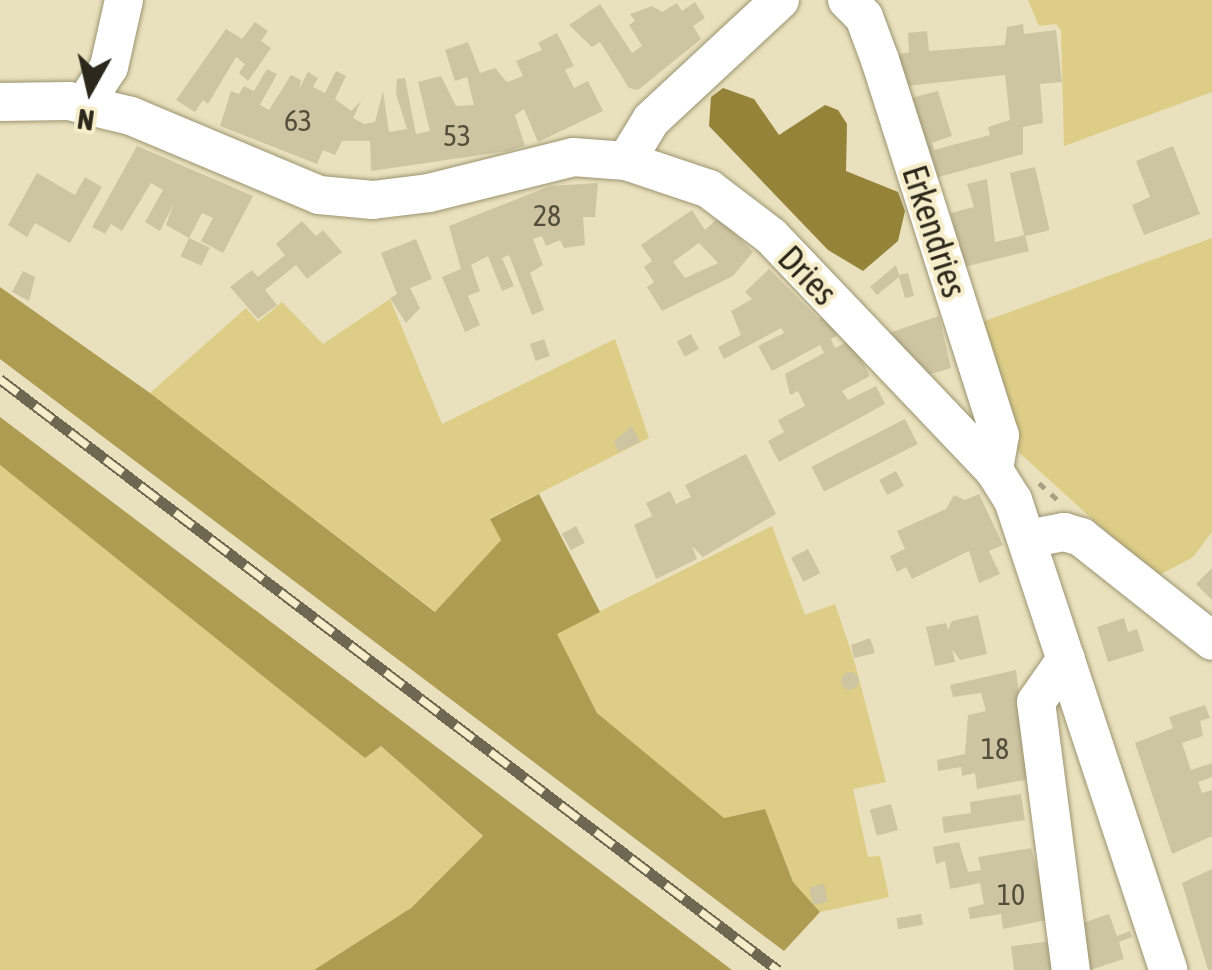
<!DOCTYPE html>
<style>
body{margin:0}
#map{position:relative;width:1212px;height:970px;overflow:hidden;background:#e9e1bd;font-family:"Asap Condensed",sans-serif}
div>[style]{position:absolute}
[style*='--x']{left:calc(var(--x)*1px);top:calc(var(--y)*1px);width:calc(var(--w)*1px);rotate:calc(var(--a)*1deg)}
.green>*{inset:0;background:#ddcd87}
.forest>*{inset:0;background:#ae9c52}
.water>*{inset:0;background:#948338}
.building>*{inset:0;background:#cdc5a2;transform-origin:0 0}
.round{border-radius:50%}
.path>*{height:5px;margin-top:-2.5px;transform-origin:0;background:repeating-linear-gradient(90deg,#a69f83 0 8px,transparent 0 16px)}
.roads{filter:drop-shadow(0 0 2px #9c9472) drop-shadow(0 0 2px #9c9472)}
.minor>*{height:38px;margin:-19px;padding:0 19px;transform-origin:19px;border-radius:19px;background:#fff}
.rail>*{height:11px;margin-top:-5.5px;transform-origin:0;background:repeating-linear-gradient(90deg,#f6eeca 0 22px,#6e6853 0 44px);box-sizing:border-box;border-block:2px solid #6e6853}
span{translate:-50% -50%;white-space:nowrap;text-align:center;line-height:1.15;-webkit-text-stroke:9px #f6eeca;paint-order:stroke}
.number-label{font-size:30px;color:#544f3d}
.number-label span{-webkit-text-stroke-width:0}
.street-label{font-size:35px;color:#2c281b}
.north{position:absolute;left:40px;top:40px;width:100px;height:100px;-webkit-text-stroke:8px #f6eeca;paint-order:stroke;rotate:188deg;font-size:28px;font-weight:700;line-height:40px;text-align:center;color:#2c281b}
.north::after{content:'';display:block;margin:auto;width:35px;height:45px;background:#2c281b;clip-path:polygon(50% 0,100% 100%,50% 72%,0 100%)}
</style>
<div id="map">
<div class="green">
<div style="clip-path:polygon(1028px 0,1212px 0,1212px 92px,1064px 146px,1061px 30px,1056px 24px,1039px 26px)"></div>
<div style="clip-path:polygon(1212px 238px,1212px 532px,1193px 557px,1156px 577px,1012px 446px,977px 324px)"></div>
<div style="clip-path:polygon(390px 299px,442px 424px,615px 339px,649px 438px,490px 518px,501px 540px,436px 612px,150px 393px,246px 308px,258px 322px,282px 302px,323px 344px)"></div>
<div style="clip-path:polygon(0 465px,364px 757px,381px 746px,483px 837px,411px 908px,314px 970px,0 970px)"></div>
<div style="clip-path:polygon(772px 526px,805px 615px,835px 604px,854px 660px,886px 782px,853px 789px,868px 857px,880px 856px,889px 897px,820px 912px,793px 882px,765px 809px,724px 818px,660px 769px,597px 713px,556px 633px)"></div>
</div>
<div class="forest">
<div style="clip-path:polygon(0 287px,150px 393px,435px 612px,501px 540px,490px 519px,539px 494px,600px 612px,557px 634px,597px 713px,724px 818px,765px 809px,793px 882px,820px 912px,784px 951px,0 359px)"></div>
<div style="clip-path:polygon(0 417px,275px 625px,732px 970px,314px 970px,411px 908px,483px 836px,381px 746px,365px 758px,0 465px)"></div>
</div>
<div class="water">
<div style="clip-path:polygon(723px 88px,754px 99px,779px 135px,825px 105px,838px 110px,847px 124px,846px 171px,898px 192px,905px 211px,898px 241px,863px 271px,828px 250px,709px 126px,711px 97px)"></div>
</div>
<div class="building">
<div style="clip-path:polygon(695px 2px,705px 18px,693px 26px,701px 39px,638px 90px,629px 88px,600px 42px,592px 47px,569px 25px,600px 4px,632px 53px,642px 46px,629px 25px,635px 21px,630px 14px,652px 6px,662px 12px,677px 3px,682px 11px)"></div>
<div style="clip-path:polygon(255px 22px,268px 31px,261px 41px,271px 48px,248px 81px,239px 73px,245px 64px,236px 57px,208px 104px,203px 100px,195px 112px,176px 100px,226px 29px,242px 39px)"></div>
<div style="clip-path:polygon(1023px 24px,1024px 34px,1056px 30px,1062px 82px,1040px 84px,1043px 123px,1023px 127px,1023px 154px,935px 178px,911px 98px,938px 91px,952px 136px,932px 143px,934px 150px,990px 135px,988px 127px,1010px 120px,1005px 75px,907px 86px,897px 55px,909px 52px,908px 33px,927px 31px,929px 51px,1005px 45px,1007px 27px)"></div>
<div style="clip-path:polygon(557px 33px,574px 66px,565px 70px,574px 88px,588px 81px,603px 111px,538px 142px,524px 109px,515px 115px,525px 146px,508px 151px,371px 171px,370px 141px,342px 141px,335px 155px,323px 150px,317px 164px,220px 126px,231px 91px,239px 94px,244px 86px,254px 91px,267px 69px,277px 74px,260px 105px,269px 110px,291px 75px,301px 80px,299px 89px,308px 72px,318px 78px,313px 87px,325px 93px,336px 71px,346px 76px,335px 99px,351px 111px,361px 101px,353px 118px,364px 124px,375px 122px,383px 91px,389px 132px,407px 129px,396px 94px,397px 79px,405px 78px,416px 134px,430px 131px,418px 82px,441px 76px,456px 106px,474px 105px,467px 77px,455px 81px,445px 50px,468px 42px,480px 73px,495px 68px,507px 82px,523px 76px,516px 61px,542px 50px,538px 43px)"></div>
<div style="clip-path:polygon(137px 146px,253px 196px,223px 253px,201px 241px,213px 218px,202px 213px,189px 238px,166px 225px,174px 203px,160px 231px,145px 222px,163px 190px,151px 183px,122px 231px,111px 224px,105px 234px,92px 227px)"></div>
<div style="clip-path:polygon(1173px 146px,1200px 214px,1144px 235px,1132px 205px,1150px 197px,1136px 161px)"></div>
<div style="left:1035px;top:167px;width:65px;height:26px;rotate:77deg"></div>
<div style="clip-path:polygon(37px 173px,75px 195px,85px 177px,102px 187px,70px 243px,35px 223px,27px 237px,8px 225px)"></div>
<div style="clip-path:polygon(987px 179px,995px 242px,1025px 235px,1029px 251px,964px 267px,951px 213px,974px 207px,967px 184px)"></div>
<div style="clip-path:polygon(598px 183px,595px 217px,583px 217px,585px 245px,564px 248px,560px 240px,546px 246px,542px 236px,533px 239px,543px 265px,530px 273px,544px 310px,532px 315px,509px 255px,502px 258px,514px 286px,502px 291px,488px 256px,471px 265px,480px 291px,468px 296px,480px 325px,465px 332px,442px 277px,461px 269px,449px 226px,550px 186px)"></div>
<div style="clip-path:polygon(evenodd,692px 210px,705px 230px,719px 217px,753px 252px,733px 276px,662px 311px,647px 287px,654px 282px,644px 267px,652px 261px,641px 245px,692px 210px,699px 243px,718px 263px,685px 278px,673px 262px,699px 243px)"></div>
<div style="clip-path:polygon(302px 221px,316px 236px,323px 230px,342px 252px,307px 279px,296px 265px,265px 290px,277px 305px,258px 319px,230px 287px,252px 270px,258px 277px,285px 255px,276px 244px)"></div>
<div style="left:189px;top:238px;width:23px;height:20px;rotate:25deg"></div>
<div style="clip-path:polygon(416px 239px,432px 279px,410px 288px,420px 308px,406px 323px,390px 298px,397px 294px,381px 253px)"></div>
<div style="clip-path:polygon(896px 265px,899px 275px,908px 273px,914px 296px,905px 298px,899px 277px,877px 295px,870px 287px)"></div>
<div style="clip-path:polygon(769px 269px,819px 319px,827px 315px,837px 336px,831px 339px,835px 348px,851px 340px,870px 376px,842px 391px,848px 400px,876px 386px,885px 404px,779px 462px,768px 441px,784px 432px,778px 420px,805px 406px,798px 391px,790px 395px,785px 374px,824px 353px,820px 345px,772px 371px,758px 346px,784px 333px,781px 328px,724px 359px,718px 347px,741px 335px,731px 311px,752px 299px,745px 292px)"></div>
<div style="clip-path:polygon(23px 271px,35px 277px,29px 301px,12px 292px)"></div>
<div style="clip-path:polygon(939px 316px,951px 368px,928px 375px,886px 334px)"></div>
<div style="left:691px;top:334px;width:17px;height:16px;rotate:62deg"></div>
<div style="left:544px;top:339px;width:18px;height:15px;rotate:71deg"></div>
<div style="left:905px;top:419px;width:28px;height:105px;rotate:63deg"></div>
<div style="clip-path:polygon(632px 426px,640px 442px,618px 452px,614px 441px)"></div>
<div style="clip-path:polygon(746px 454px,776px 514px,703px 557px,692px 546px,697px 559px,656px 579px,634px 525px,652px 516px,646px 503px,670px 491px,676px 504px,691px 497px,685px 485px)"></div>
<div style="left:896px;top:471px;width:17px;height:19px;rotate:62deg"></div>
<div style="clip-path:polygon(979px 494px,1003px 545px,989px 551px,1000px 574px,979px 583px,969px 551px,912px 579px,906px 567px,897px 572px,890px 556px,905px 549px,897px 531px,946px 509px,954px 495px,965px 500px)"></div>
<div style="left:576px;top:526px;width:19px;height:16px;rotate:62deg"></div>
<div style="left:808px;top:549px;width:27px;height:19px;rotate:63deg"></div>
<div style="clip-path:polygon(1212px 568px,1212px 600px,1196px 584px)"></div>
<div style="clip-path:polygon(978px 615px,987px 654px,960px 660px,952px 649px,955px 662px,935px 666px,926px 627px,946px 623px,948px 630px,952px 621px)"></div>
<div style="clip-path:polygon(1124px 618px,1128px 632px,1137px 629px,1144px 651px,1108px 662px,1097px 627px)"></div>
<div style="clip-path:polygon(870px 638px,875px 653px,854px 658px,851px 645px)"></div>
<div style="clip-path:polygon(1016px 670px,1029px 779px,977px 789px,975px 773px,962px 776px,961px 767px,938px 771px,937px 760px,965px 754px,968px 715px,986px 711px,981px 693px,953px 697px,950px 685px)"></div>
<div class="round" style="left:841px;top:672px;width:18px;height:18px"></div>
<div style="clip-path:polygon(1205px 705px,1210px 718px,1200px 721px,1203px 736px,1182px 743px,1191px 770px,1212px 763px,1212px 777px,1198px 782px,1202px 793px,1212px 790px,1212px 836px,1172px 854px,1135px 743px,1173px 728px,1169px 717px)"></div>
<div style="clip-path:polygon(1021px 794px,1025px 820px,944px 833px,942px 817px,971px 813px,970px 802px)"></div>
<div style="left:891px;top:804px;width:27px;height:22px;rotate:75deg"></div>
<div style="clip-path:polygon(959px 842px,968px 872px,981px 870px,978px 857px,1031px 848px,1051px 919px,1003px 929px,1001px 914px,970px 919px,968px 908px,984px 904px,980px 883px,950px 889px,945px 861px,936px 864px,933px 847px)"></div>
<div style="clip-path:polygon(1212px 869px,1212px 970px,1208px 970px,1182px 883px)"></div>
<div style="left:824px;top:884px;width:18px;height:15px;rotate:77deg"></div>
<div style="left:921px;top:914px;width:11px;height:25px;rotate:80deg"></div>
<div style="clip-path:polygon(1109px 914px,1117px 936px,1130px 931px,1132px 937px,1119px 942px,1124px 959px,1090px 970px,1077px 925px)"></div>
<div style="clip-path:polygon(1052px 941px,1056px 970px,1014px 970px,1011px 946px)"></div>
</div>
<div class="path">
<div style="--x:1039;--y:483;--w:28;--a:42"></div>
</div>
<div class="roads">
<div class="minor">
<div style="--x:847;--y:0;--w:24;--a:45"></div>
<div style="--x:864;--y:17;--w:46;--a:69.6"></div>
<div style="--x:880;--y:60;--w:394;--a:72.3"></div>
<div style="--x:1000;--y:435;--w:36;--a:100"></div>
<div style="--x:0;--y:102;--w:69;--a:-0.8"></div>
<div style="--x:69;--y:101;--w:64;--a:13.6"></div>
<div style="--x:131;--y:116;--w:204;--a:22.8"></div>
<div style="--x:319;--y:195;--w:54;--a:5.3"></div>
<div style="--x:373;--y:200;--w:56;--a:-7.1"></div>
<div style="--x:429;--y:193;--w:148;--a:-14"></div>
<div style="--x:573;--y:157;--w:53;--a:4.3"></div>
<div style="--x:626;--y:161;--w:88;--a:18.6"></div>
<div style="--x:709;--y:189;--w:78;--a:37.2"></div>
<div style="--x:771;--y:236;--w:323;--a:46.4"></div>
<div style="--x:994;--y:470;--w:36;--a:58"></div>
<div style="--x:1013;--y:500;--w:495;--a:71.7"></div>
<div style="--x:84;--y:105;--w:45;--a:-56.7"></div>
<div style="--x:109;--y:67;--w:69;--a:-77.4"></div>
<div style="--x:626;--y:161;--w:48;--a:-58.6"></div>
<div style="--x:651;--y:120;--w:176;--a:-42.9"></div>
<div style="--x:1028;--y:539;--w:37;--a:-11"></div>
<div style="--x:1064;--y:532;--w:18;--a:16"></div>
<div style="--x:1081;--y:537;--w:167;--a:38.4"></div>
<div style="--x:1066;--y:659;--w:52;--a:124.9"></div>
<div style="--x:1036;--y:702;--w:270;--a:82.6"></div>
</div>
</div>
<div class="rail">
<div style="--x:0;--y:379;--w:977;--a:37.22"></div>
</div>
<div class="number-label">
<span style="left:298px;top:120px">63</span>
<span style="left:457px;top:135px">53</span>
<span style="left:547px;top:215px">28</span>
<span style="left:995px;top:748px">18</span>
<span style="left:1011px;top:894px">10</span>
</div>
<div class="street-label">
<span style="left:935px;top:231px;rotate:72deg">Erkendries</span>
<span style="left:808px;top:275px;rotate:46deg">Dries</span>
</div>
<div class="north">N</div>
</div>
